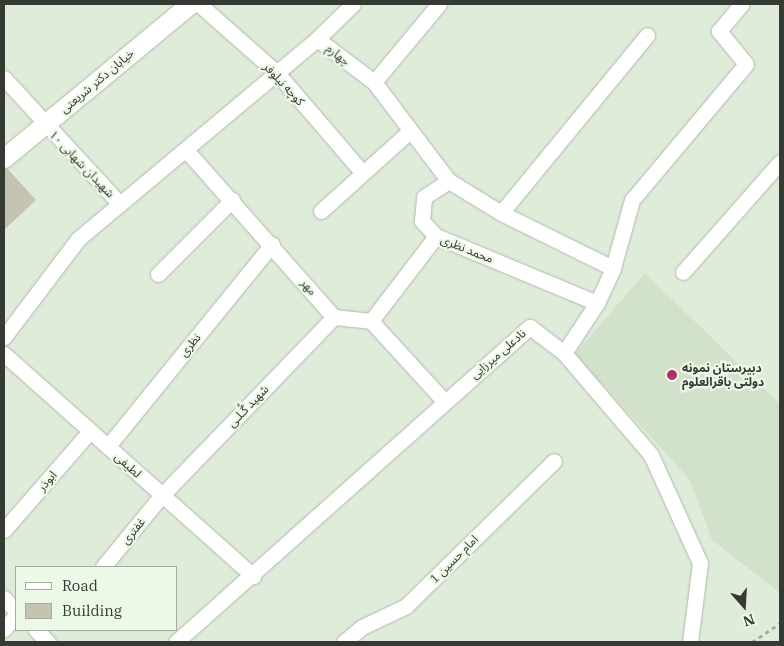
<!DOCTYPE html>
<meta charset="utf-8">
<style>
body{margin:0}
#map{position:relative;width:784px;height:646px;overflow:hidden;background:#e0ecda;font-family:"IBM Plex Serif","Noto Sans Arabic",serif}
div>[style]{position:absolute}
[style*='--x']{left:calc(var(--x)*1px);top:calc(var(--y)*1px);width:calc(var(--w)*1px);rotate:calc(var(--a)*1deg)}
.built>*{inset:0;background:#d2e2ca}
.building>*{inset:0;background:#c4c4b0}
.path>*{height:2.5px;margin-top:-1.25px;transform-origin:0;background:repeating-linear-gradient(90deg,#a5aea0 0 4px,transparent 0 8px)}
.roads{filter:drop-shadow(0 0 1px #afbba9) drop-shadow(0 0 1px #afbba9)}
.minor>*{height:15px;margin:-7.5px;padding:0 7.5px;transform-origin:7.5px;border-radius:7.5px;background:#fff}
.tertiary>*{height:19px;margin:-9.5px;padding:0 9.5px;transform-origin:9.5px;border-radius:9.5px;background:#fff}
.dots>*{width:14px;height:14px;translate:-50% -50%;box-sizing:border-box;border:2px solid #edf9e7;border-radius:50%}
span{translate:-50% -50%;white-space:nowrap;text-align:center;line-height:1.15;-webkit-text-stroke:4.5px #edf9e7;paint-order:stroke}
.street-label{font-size:12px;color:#353a33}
.poi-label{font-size:12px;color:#353a33;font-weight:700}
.left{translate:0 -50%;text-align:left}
.frame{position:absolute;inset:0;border:5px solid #353a33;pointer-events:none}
.legend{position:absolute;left:15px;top:566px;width:162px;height:65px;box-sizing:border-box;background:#edf9e7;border:1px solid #a3ad9f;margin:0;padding:6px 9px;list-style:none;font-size:15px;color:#353a33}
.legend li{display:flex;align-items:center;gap:10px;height:25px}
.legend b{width:25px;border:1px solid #a3ad9f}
.north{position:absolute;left:719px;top:581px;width:50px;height:50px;-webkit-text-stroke:4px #edf9e7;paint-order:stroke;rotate:161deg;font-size:14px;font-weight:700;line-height:20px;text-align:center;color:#353a33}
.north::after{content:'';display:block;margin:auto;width:18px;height:22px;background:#353a33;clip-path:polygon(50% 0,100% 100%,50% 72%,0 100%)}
</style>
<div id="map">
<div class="built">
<div style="clip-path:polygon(645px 273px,780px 404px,780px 593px,712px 540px,690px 480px,575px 354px)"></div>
</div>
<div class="building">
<div style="clip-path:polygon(4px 165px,36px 200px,4px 230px)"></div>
</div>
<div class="path">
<div style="--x:752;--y:642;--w:34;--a:-34"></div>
</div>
<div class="roads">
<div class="minor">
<div style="--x:199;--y:4;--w:104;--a:41.5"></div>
<div style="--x:277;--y:73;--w:130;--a:49.4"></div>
<div style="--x:317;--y:39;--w:50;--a:-44.2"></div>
<div style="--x:4;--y:78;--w:171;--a:47.4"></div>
<div style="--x:374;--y:82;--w:102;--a:-50.2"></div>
<div style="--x:186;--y:150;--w:223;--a:48.5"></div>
<div style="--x:334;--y:317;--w:37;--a:6"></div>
<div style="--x:371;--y:321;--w:108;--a:47.6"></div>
<div style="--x:321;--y:211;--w:120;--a:-42"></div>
<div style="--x:501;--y:213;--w:125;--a:26.2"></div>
<div style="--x:436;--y:236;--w:21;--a:-133"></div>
<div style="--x:422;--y:221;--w:24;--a:-85"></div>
<div style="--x:424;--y:197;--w:30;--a:-33"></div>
<div style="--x:683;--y:272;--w:147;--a:-48.6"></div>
<div style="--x:158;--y:274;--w:105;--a:-45"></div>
<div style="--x:371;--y:321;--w:107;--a:-52.6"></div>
<div style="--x:436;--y:236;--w:174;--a:22.6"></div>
<div style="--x:4;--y:337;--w:123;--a:-52.9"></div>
<div style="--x:78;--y:239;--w:312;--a:-39.9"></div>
<div style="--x:317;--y:39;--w:71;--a:37"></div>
<div style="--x:374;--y:82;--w:124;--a:52.9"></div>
<div style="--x:449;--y:181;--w:61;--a:31.6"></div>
<div style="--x:501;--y:213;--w:230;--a:-50.6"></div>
<div style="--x:564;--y:353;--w:134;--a:49.5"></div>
<div style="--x:651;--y:455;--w:119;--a:65.6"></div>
<div style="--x:700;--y:563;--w:80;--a:97.2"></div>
<div style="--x:4;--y:354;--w:334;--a:41.7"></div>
<div style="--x:108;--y:446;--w:260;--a:-50.9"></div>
<div style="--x:4;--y:530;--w:131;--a:-49"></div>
<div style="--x:103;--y:567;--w:93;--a:-50.7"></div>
<div style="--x:162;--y:495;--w:248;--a:-46"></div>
<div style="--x:4;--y:598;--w:18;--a:47"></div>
<div style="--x:4;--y:629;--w:18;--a:-49"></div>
<div style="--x:36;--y:630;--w:17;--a:45"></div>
<div style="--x:176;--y:642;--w:474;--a:-41.7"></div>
<div style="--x:530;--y:327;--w:43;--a:37.4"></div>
<div style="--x:564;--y:353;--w:60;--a:-56.6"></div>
<div style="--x:597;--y:303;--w:38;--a:-65"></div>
<div style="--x:613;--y:268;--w:71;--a:-74.4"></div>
<div style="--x:632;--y:200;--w:177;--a:-50"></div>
<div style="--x:746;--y:64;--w:43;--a:-129.3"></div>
<div style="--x:719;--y:31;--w:35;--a:-50"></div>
<div style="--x:344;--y:642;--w:23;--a:-40"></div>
<div style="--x:362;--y:627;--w:49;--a:-25.5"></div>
<div style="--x:406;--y:606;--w:207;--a:-44.4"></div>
</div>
<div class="tertiary">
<div style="--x:4;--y:158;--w:241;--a:-39.6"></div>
</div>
</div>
<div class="dots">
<div style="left:672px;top:375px;background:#b72d67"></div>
</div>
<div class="street-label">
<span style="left:338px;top:55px;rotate:38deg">چهارم</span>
<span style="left:97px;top:81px;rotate:-40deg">خیابان دکتر شریعتی</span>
<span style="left:284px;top:84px;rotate:47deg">کوچه نیلوفر</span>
<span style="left:82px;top:164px;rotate:46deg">شهیدان شهابی ۱۰</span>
<span style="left:467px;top:249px;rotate:22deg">محمد نظری</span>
<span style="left:309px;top:287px;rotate:50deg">مهر</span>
<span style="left:190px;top:345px;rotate:-51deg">نظری</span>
<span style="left:498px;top:354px;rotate:-41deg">نادعلی میرزایی</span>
<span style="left:248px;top:406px;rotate:-46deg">شهید گُـلـی</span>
<span style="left:128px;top:465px;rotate:42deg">لطیفی</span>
<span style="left:47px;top:481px;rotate:-49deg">ابوذر</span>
<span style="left:133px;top:531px;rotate:-51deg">غفتری</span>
<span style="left:454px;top:559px;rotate:-45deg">امام حسین 1</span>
</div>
<div class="poi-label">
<span class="left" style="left:682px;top:375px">دبیرستان نمونه<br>دولتی باقرالعلوم</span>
</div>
<div class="frame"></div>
<ul class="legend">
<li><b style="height:6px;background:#fff"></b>Road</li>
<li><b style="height:14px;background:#c4c4b0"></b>Building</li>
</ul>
<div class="north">N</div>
</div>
